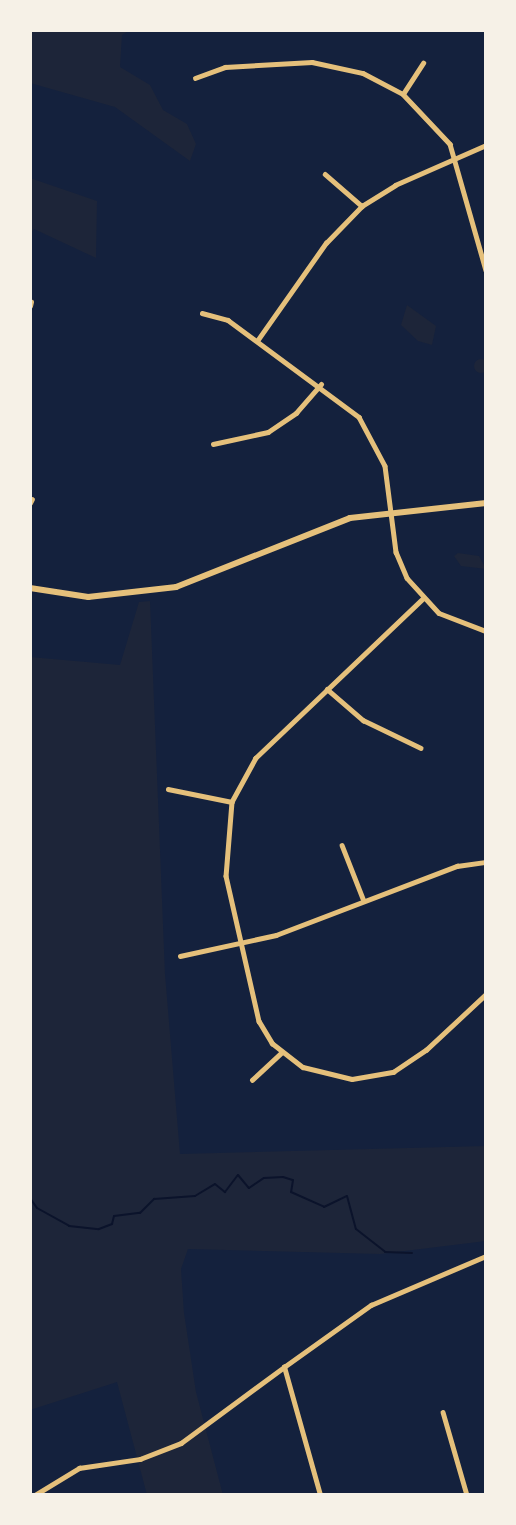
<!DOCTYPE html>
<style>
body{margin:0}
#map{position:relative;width:516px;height:1525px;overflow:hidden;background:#14213d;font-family:"Asap Condensed",sans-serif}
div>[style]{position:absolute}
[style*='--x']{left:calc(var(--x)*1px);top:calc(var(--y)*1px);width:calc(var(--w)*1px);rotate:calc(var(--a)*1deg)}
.green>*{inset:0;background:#1d2539}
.round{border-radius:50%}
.stream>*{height:2px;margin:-1px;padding:0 1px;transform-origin:1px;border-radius:1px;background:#0b132b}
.minor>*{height:4.5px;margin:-2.25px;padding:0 2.25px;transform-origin:2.25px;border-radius:2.25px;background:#e5c07b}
.tertiary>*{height:6px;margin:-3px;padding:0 3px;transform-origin:3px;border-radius:3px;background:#e5c07b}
span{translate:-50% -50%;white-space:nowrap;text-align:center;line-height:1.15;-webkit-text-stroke:6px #f6f1e7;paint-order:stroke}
.frame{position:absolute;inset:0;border:32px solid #f6f1e7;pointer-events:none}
</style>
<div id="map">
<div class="green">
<div style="clip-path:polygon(30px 30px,130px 30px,122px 35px,120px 67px,150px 85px,163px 110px,187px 124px,196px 144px,190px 161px,115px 107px,30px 83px)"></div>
<div style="clip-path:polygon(30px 178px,97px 201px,96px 258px,34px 229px,30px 234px)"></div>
<div style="clip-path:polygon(407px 305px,436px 326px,432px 345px,418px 341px,401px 325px)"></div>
<div class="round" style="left:474px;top:359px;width:14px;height:14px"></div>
<div style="clip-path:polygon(458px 553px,479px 556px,486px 569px,461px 566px,454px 556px)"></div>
<div style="clip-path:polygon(150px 601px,165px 974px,180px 1154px,486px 1146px,486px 1241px,380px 1254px,188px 1249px,181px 1269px,184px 1313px,196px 1392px,223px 1495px,147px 1495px,117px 1382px,30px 1410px,30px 657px,120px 665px,139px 602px)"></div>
</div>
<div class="stream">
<div style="--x:30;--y:1198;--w:12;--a:55"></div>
<div style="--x:37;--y:1208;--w:37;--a:29"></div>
<div style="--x:69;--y:1226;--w:30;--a:6"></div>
<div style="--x:99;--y:1229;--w:14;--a:-21"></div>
<div style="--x:112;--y:1224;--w:8;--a:-76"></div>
<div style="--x:114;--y:1216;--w:26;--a:-7"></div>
<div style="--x:140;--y:1213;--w:20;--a:-45"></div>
<div style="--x:154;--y:1199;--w:41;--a:-4.2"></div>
<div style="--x:195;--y:1196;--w:23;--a:-31"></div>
<div style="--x:215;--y:1184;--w:13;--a:39"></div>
<div style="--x:225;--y:1192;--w:21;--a:-53"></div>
<div style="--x:238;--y:1175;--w:17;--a:50"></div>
<div style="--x:249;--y:1188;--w:18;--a:-34"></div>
<div style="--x:264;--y:1178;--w:19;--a:-3"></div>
<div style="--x:283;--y:1177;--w:10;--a:17"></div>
<div style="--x:293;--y:1180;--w:12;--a:99"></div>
<div style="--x:291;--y:1192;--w:36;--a:24"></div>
<div style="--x:324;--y:1207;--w:25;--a:-26"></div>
<div style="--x:347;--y:1196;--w:34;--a:75"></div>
<div style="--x:356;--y:1229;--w:37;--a:38"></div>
<div style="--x:385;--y:1252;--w:27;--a:2"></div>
</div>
<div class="minor">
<div style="--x:195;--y:78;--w:32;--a:-20"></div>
<div style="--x:225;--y:67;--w:87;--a:-3.3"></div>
<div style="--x:312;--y:62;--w:52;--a:12.2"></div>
<div style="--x:363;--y:73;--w:45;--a:27.7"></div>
<div style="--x:403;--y:94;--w:69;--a:46.8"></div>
<div style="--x:450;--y:144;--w:131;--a:74.1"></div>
<div style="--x:403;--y:94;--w:37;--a:-57"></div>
<div style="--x:325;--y:174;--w:49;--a:40.9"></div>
<div style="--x:30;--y:306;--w:4;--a:-76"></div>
<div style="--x:202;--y:313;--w:27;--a:15"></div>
<div style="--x:228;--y:320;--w:163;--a:36.5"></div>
<div style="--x:359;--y:417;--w:55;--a:62"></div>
<div style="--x:385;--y:466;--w:87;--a:82.7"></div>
<div style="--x:396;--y:552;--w:28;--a:67"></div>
<div style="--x:407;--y:578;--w:47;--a:47.6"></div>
<div style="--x:439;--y:613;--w:50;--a:21"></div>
<div style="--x:257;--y:341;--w:120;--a:-54.9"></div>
<div style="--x:326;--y:243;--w:52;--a:-45.8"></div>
<div style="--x:362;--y:206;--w:39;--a:-32"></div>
<div style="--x:395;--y:185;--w:99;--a:-23.7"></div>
<div style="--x:213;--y:444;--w:56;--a:-12.3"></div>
<div style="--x:268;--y:432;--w:34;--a:-34"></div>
<div style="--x:296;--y:413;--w:38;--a:-49"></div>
<div style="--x:30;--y:503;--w:4;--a:-63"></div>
<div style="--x:423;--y:599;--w:231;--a:136.4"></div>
<div style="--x:256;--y:758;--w:50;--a:118.6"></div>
<div style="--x:232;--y:802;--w:74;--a:94.6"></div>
<div style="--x:226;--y:876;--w:149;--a:77.2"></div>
<div style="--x:259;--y:1021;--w:26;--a:59"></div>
<div style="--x:272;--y:1043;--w:39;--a:38"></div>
<div style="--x:303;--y:1067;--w:50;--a:13.8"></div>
<div style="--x:352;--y:1079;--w:42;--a:-9.7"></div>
<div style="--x:393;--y:1072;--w:40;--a:-34"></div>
<div style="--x:426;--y:1050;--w:82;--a:-43"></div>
<div style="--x:327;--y:689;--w:48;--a:40.7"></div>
<div style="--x:363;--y:720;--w:64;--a:25.8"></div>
<div style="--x:168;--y:789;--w:65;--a:11.5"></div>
<div style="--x:342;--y:845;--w:60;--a:68.6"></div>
<div style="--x:180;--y:956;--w:98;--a:-12.3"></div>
<div style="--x:276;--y:935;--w:194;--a:-20.9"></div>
<div style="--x:457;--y:866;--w:29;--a:-8"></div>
<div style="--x:252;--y:1080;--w:40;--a:-43"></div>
<div style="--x:443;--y:1412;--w:86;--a:73.9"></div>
<div style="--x:35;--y:1495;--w:52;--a:-31.5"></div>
<div style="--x:79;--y:1468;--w:62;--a:-8.4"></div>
<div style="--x:140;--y:1459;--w:44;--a:-21.3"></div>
<div style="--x:181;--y:1443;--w:128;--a:-36.4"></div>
<div style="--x:320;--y:1495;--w:133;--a:-105.7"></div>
<div style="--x:284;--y:1367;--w:107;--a:-35.5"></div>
<div style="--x:371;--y:1305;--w:125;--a:-23.1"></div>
</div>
<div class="tertiary">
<div style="--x:30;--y:588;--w:59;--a:8.8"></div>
<div style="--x:88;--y:597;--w:89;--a:-6.5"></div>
<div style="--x:176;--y:587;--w:187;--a:-21.6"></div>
<div style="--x:350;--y:518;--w:137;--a:-6.3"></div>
</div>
<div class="frame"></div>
</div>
